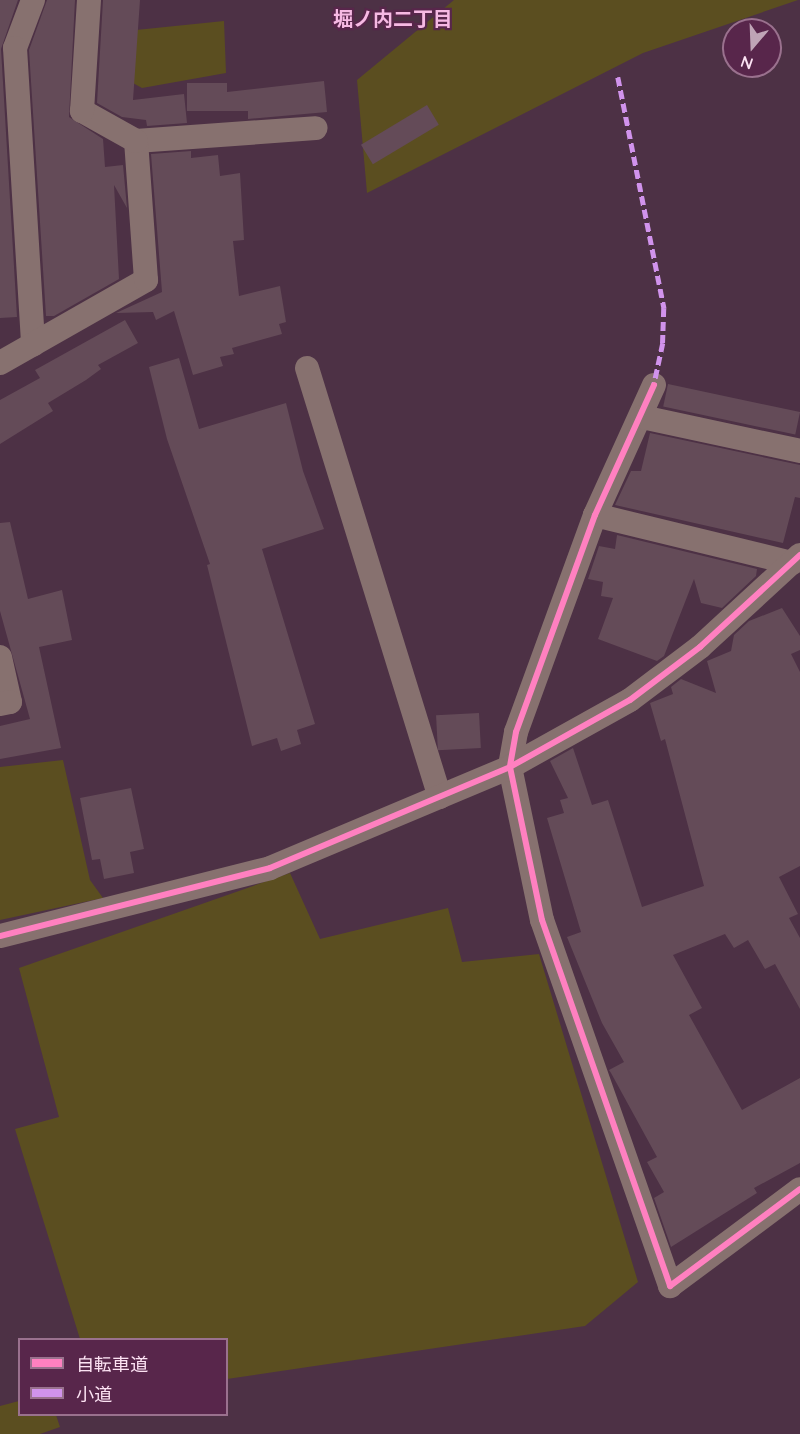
<!DOCTYPE html>
<meta charset="utf-8">
<style>
body{margin:0}
#map{position:relative;width:800px;height:1434px;overflow:hidden;background:#4d3145;font-family:Quicksand,"Noto Sans JP",sans-serif}
div>[style]{position:absolute}
[style*='--x']{left:calc(var(--x)*1px);top:calc(var(--y)*1px);width:calc(var(--w)*1px);rotate:calc(var(--a)*1deg)}
.green>*{inset:0;background:#5b4e20}
.building>*{inset:0;background:#644b58;transform-origin:0 0}
.street>*{height:24px;margin:-12px;padding:0 12px;transform-origin:12px;border-radius:12px;background:#87716f}
.quiet>*{height:4.5px;margin-top:-2.25px;transform-origin:0;background:repeating-linear-gradient(90deg,#d193ec 0 9px,transparent 0 13.5px)}
.cycleway>*{height:6px;margin:-3px;padding:0 3px;transform-origin:3px;border-radius:3px;background:#ff80c0}
span{translate:-50% -50%;white-space:nowrap;text-align:center;line-height:1.15;-webkit-text-stroke:4.5px #58264b;paint-order:stroke}
.neighbourhood-label{font-size:20px;color:#f6b9e3;font-weight:700}
.legend{position:absolute;left:18px;top:1338px;width:210px;height:78px;box-sizing:border-box;background:#58264b;border:2px solid #9a718e;margin:0;padding:8px 10px;list-style:none;font-size:18px;color:#fce2f3}
.legend li{display:flex;align-items:center;gap:12px;height:30px}
.legend b{width:30px;border:2px solid #9a718e}
.north{position:absolute;left:722px;top:18px;width:60px;height:60px;box-sizing:border-box;background:#58264b;border:2px solid #9a718e;border-radius:50%;rotate:199deg;font-size:16px;font-weight:700;line-height:24px;text-align:center;color:#fce2f3}
.north::after{content:'';display:block;margin:auto;width:21px;height:27px;background:#bfa4b6;clip-path:polygon(50% 0,100% 100%,50% 72%,0 100%)}
</style>
<div id="map">
<div class="green">
<div style="clip-path:polygon(454px 0,798px 0,643px 53px,367px 193px,357px 80px)"></div>
<div style="clip-path:polygon(224px 21px,226px 73px,142px 88px,133px 83px,136px 30px)"></div>
<div style="clip-path:polygon(63px 760px,90px 880px,103px 898px,0 920px,0 767px)"></div>
<div style="clip-path:polygon(290px 873px,320px 939px,448px 908px,462px 962px,539px 954px,638px 1282px,585px 1326px,227px 1379px,226px 1340px,80px 1339px,15px 1129px,59px 1117px,19px 968px)"></div>
<div style="clip-path:polygon(19px 1401px,20px 1414px,56px 1415px,60px 1427px,40px 1434px,0 1434px,0 1406px)"></div>
</div>
<div class="building">
<div style="clip-path:polygon(0 0,18px 0,1px 49px,17px 317px,0 318px)"></div>
<div style="clip-path:polygon(47px 0,75px 0,69px 117px,103px 139px,105px 167px,123px 165px,127px 208px,114px 185px,119px 279px,54px 316px,46px 316px,29px 50px)"></div>
<div style="clip-path:polygon(103px 0,140px 0,133px 100px,184px 94px,187px 123px,147px 126px,146px 120px,122px 117px,97px 103px)"></div>
<div style="clip-path:polygon(324px 81px,327px 112px,248px 119px,248px 111px,187px 111px,187px 83px,227px 83px,227px 92px)"></div>
<div style="left:427px;top:105px;width:23px;height:77px;rotate:59deg"></div>
<div style="clip-path:polygon(191px 151px,191px 158px,218px 155px,220px 176px,240px 173px,244px 240px,233px 241px,239px 296px,280px 286px,286px 322px,279px 324px,282px 334px,232px 348px,234px 354px,220px 357px,223px 366px,193px 375px,174px 311px,156px 320px,153px 312px,116px 313px,162px 292px,151px 154px)"></div>
<div style="clip-path:polygon(125px 320px,138px 343px,98px 365px,101px 369px,86px 380px,48px 403px,53px 411px,0 444px,0 400px,40px 378px,35px 370px)"></div>
<div style="clip-path:polygon(179px 358px,199px 429px,286px 403px,303px 471px,324px 529px,262px 549px,315px 724px,297px 730px,301px 744px,281px 751px,277px 738px,252px 746px,207px 565px,210px 564px,167px 439px,149px 367px)"></div>
<div style="left:668px;top:384px;width:135px;height:23px;rotate:12deg"></div>
<div style="clip-path:polygon(650px 433px,800px 465px,800px 498px,795px 497px,783px 543px,615px 505px,631px 471px,641px 471px)"></div>
<div style="clip-path:polygon(10px 522px,28px 599px,62px 590px,72px 640px,39px 647px,61px 748px,0 759px,0 726px,30px 719px,0 611px,0 523px)"></div>
<div style="clip-path:polygon(617px 535px,757px 569px,756px 576px,722px 608px,701px 603px,694px 579px,664px 656px,657px 661px,598px 639px,613px 598px,601px 596px,603px 582px,588px 579px,599px 546px,615px 549px)"></div>
<div style="clip-path:polygon(782px 608px,800px 636px,800px 650px,791px 654px,800px 672px,800px 866px,779px 877px,798px 914px,789px 918px,800px 938px,800px 1009px,775px 964px,765px 969px,748px 940px,734px 948px,725px 934px,673px 955px,702px 1008px,689px 1015px,742px 1110px,800px 1078px,800px 1163px,754px 1188px,757px 1193px,671px 1247px,654px 1198px,664px 1192px,647px 1162px,657px 1157px,611px 1073px,609px 1070px,624px 1062px,602px 1023px,567px 937px,581px 932px,547px 818px,564px 813px,560px 800px,568px 798px,550px 761px,573px 748px,592px 805px,608px 800px,642px 907px,704px 886px,665px 739px,661px 741px,650px 703px,673px 694px,671px 687px,681px 679px,716px 693px,707px 661px,731px 651px,734px 635px,749px 621px)"></div>
<div style="left:479px;top:713px;width:35px;height:43px;rotate:87deg"></div>
<div style="clip-path:polygon(131px 788px,144px 849px,130px 852px,134px 873px,104px 879px,100px 859px,92px 860px,80px 798px)"></div>
</div>
<div class="street">
<div style="--x:33;--y:0;--w:51;--a:110.6"></div>
<div style="--x:15;--y:48;--w:297;--a:86.5"></div>
<div style="--x:136;--y:141;--w:180;--a:-4.1"></div>
<div style="--x:0;--y:363;--w:168;--a:-29.6"></div>
<div style="--x:146;--y:280;--w:139;--a:-94.1"></div>
<div style="--x:136;--y:141;--w:62;--a:-150.9"></div>
<div style="--x:82;--y:111;--w:111;--a:-86.4"></div>
<div style="--x:307;--y:368;--w:449;--a:72.8"></div>
<div style="--x:654;--y:385;--w:143;--a:114.4"></div>
<div style="--x:595;--y:515;--w:231;--a:110"></div>
<div style="--x:516;--y:732;--w:36;--a:100"></div>
<div style="--x:510;--y:767;--w:156;--a:78.2"></div>
<div style="--x:542;--y:920;--w:388;--a:70.7"></div>
<div style="--x:670;--y:1286;--w:162;--a:-36.7"></div>
<div style="--x:642;--y:417;--w:162;--a:12.1"></div>
<div style="--x:595;--y:515;--w:203;--a:13.7"></div>
<div style="--x:0;--y:657;--w:46;--a:77.5"></div>
<div style="--x:10;--y:702;--w:10;--a:169"></div>
<div style="--x:0;--y:936;--w:278;--a:-14.1"></div>
<div style="--x:270;--y:868;--w:260;--a:-22.8"></div>
<div style="--x:510;--y:767;--w:137;--a:-29.2"></div>
<div style="--x:630;--y:700;--w:88;--a:-37.1"></div>
<div style="--x:700;--y:647;--w:136;--a:-42.6"></div>
</div>
<div class="quiet">
<div style="--x:618;--y:77;--w:236;--a:78.7"></div>
<div style="--x:664;--y:308;--w:35;--a:92"></div>
<div style="--x:663;--y:343;--w:43;--a:102.1"></div>
</div>
<div class="cycleway">
<div style="--x:654;--y:385;--w:143;--a:114.4"></div>
<div style="--x:595;--y:515;--w:231;--a:110"></div>
<div style="--x:516;--y:732;--w:36;--a:100"></div>
<div style="--x:510;--y:767;--w:156;--a:78.2"></div>
<div style="--x:542;--y:920;--w:388;--a:70.7"></div>
<div style="--x:670;--y:1286;--w:162;--a:-36.7"></div>
<div style="--x:0;--y:936;--w:278;--a:-14.1"></div>
<div style="--x:270;--y:868;--w:260;--a:-22.8"></div>
<div style="--x:510;--y:767;--w:137;--a:-29.2"></div>
<div style="--x:630;--y:700;--w:88;--a:-37.1"></div>
<div style="--x:700;--y:647;--w:136;--a:-42.6"></div>
</div>
<div class="neighbourhood-label">
<span style="left:393px;top:18px">堀ノ内二丁目</span>
</div>
<ul class="legend">
<li><b style="height:8px;background:#ff80c0"></b>自転車道</li>
<li><b style="height:8px;background:#d193ec"></b>小道</li>
</ul>
<div class="north">N</div>
</div>
